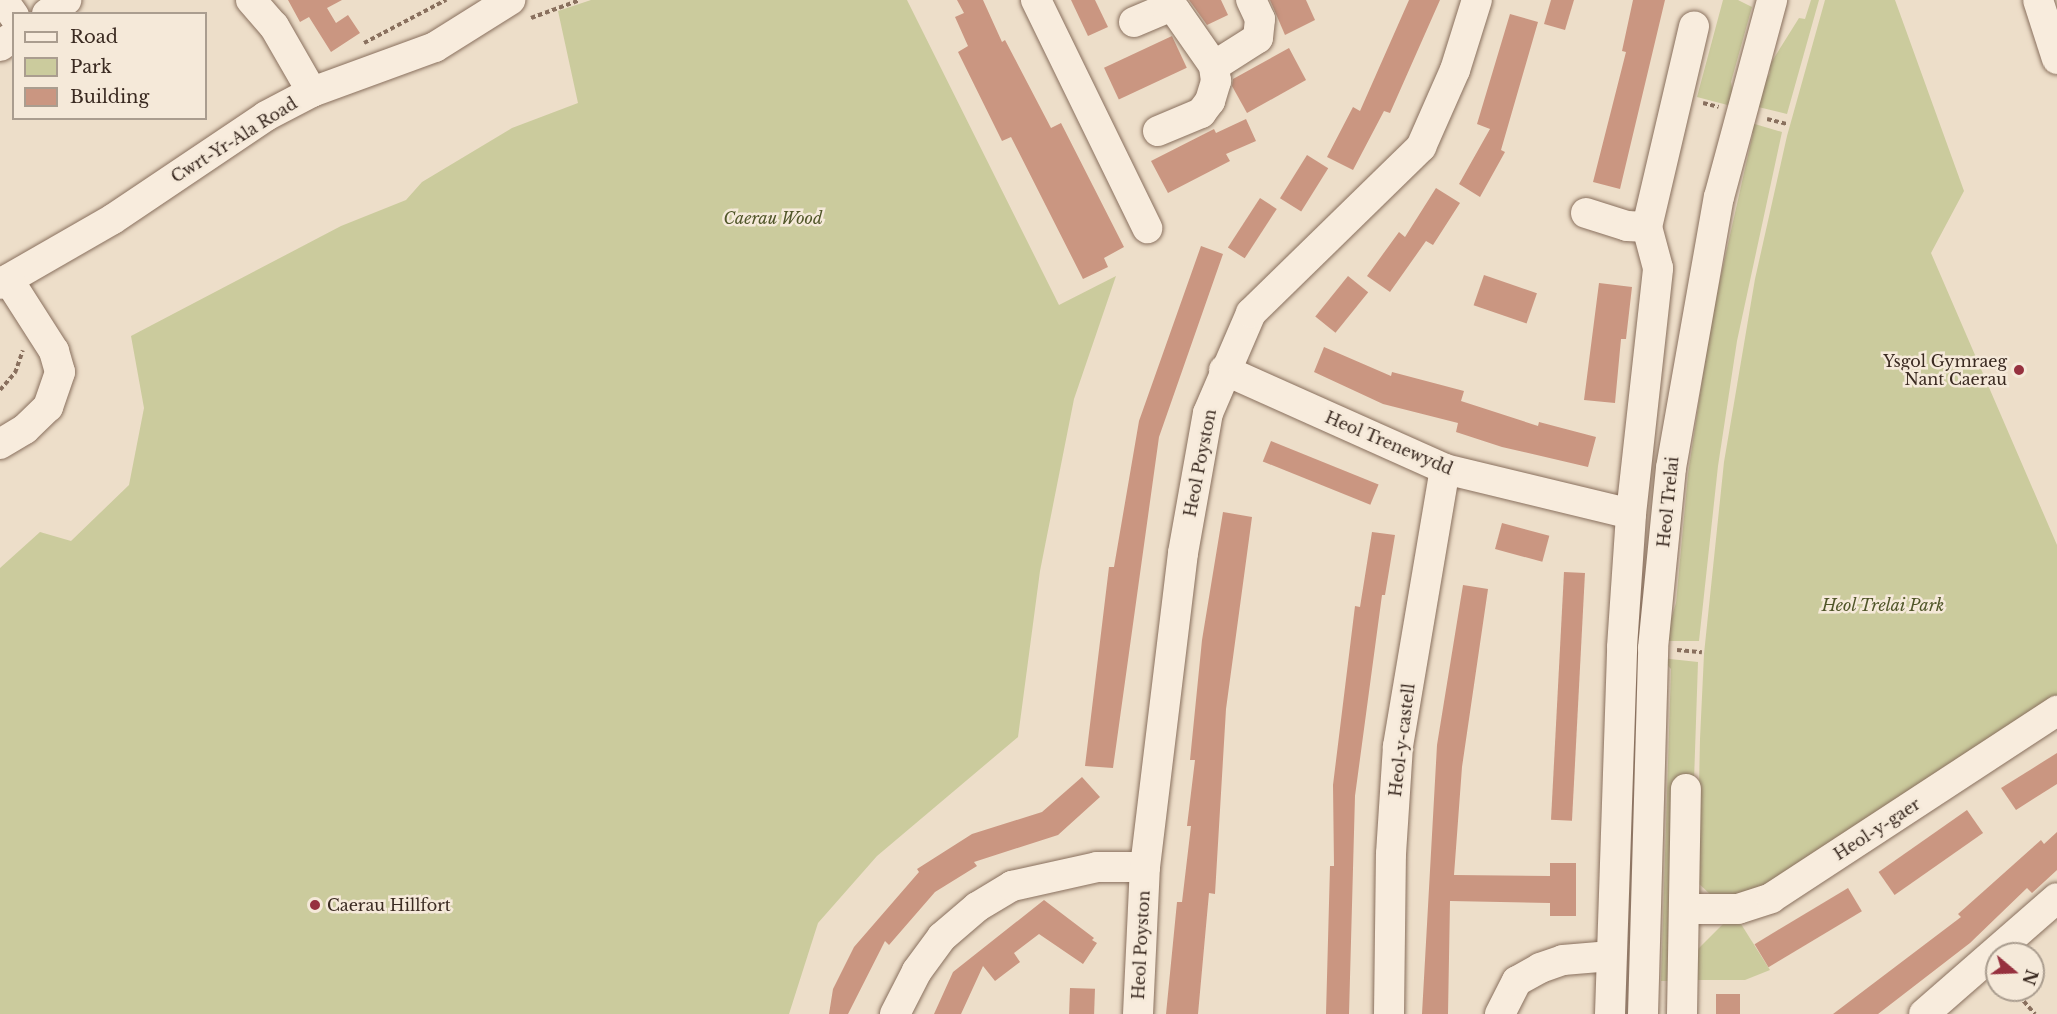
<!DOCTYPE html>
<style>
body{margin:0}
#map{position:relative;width:2057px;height:1014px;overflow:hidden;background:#eddec9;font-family:"Libre Baskerville",serif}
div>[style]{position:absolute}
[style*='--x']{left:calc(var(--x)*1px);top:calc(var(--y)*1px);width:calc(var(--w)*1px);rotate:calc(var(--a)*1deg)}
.green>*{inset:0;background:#cbcb9d}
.building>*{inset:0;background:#ca9681;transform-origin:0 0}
.path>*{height:4px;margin-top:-2px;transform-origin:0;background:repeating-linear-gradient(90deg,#89705e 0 4.5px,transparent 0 7.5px)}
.roads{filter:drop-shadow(0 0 2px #89705e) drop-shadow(0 0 2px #89705e)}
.minor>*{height:30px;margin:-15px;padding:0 15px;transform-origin:15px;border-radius:15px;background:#f8ecdd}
.dots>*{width:16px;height:16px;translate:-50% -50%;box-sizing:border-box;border:3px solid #f5e9d9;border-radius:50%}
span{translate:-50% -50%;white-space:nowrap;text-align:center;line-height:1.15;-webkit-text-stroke:5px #f5e9d9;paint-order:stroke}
.street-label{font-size:16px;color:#3a2a21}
.park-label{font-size:16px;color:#505629;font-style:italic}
.poi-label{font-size:16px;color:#3a2a21}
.right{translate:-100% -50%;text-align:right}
.left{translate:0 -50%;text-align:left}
.legend{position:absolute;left:12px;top:12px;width:195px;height:108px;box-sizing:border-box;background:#f5e9d9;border:2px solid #aa9d8f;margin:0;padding:8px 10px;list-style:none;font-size:18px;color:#3a2a21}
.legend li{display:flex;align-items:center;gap:12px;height:30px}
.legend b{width:30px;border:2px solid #aa9d8f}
.north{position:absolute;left:1985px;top:942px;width:60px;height:60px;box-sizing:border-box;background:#f5e9d9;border:2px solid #aa9d8f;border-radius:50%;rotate:109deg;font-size:16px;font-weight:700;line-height:24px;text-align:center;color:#3a2a21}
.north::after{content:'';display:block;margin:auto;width:21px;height:27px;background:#96313f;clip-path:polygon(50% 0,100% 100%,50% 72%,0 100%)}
</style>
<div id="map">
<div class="green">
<div style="clip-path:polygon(591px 0,907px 0,1059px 305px,1116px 276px,1074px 399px,1040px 571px,1018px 737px,877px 856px,818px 923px,789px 1014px,0 1014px,0 568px,40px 532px,71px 541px,129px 485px,144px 408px,131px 336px,341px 226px,406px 200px,422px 182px,512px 128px,578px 103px,558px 11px)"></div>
<div style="clip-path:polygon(1723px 0,1738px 0,1752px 7px,1731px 82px,1735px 107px,1697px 97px)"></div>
<div style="clip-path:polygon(1811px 0,1819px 0,1787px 114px,1750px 105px,1770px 73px,1769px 66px,1799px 18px,1805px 19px)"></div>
<div style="clip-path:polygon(1825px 0,1895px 0,1964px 191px,1931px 253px,2057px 545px,2057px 700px,1753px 896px,1711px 895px,1697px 882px,1700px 739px,1704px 654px,1724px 462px,1755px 279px,1787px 136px)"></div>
<div style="clip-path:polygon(1748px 122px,1782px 132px,1737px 341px,1718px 466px,1699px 641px,1664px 641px,1676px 603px,1688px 474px,1712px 315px,1753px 133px,1748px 129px)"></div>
<div style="clip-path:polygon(1661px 658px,1698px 662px,1694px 781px,1675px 981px,1661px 981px,1671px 669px)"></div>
<div style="clip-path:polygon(1724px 923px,1741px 924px,1770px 970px,1745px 980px,1697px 980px,1697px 950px)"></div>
</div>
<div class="building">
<div style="clip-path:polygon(288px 0,342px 0,327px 8px,336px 23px,348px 15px,360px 33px,331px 52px,309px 17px,300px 22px)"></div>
<div style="clip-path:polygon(957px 0,983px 0,1002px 42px,1005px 40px,1051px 128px,1061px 123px,1124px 247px,1104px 258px,1108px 267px,1083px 279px,1011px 137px,1002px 141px,958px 52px,968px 46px,955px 17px,964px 13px)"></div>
<div style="clip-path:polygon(1071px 0,1095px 0,1108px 27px,1088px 36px)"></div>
<div style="clip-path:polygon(1189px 0,1221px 0,1228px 15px,1207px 25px)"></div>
<div style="clip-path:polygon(1270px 0,1306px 0,1315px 20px,1285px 35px)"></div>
<div style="clip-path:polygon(1409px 0,1440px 0,1390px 113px,1384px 111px,1353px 170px,1327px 157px,1353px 107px,1360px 111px)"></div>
<div style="clip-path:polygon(1551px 0,1574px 0,1565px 30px,1544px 24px)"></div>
<div style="clip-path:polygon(1633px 0,1665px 0,1620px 189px,1593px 182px,1626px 52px,1622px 51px)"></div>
<div style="clip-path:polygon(1510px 14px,1538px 22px,1501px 150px,1505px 152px,1480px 197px,1459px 184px,1490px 129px,1477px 124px)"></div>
<div style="left:1172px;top:36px;width:35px;height:75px;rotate:65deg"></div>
<div style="clip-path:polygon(1289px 48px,1306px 80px,1247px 113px,1232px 86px,1233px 79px)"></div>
<div style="clip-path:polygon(1246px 119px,1256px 141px,1226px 154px,1230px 161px,1168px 193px,1151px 161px,1214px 129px,1216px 133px)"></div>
<div style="left:1307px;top:155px;width:25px;height:51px;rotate:32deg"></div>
<div style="clip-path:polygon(1436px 188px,1460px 203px,1433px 245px,1426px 241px,1390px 292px,1367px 276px,1399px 232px,1405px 237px)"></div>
<div style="left:1260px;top:198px;width:20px;height:59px;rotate:33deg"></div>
<div style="clip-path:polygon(1201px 246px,1223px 254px,1159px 437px,1113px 768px,1085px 766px,1109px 567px,1114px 567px,1139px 421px)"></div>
<div style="left:1484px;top:275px;width:56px;height:32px;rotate:19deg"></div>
<div style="left:1348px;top:276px;width:26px;height:52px;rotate:39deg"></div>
<div style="clip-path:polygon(1599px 283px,1632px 287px,1626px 339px,1621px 339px,1615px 403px,1584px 400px)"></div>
<div style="clip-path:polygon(1324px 347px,1391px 376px,1392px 372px,1464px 391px,1461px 401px,1538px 426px,1539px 422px,1596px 437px,1588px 467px,1502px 447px,1456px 432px,1458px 423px,1383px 404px,1314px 372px)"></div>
<div style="left:1271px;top:441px;width:116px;height:22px;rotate:22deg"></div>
<div style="clip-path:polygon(1223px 512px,1252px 517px,1226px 709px,1215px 894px,1209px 893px,1198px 1014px,1166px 1014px,1177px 902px,1182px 902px,1191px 826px,1187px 826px,1195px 760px,1190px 760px,1202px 640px)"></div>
<div style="left:1502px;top:523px;width:49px;height:27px;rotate:15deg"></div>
<div style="clip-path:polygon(1372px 532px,1395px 535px,1385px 595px,1382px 595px,1355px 796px,1349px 1014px,1326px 1014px,1330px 866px,1334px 866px,1333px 785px,1355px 606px,1360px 607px)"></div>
<div style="left:1564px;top:572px;width:21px;height:248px;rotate:3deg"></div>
<div style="clip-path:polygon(1463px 585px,1488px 589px,1462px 767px,1454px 875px,1550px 876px,1550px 863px,1576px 863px,1576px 916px,1550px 916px,1550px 903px,1450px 901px,1448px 1014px,1422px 1014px,1437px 745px)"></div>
<div style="clip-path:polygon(2057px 753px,2057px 784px,2016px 810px,2001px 788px)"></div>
<div style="clip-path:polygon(1082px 777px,1100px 797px,1058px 835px,974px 862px,977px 866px,935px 892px,889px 945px,885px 941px,848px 1014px,829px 1014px,833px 989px,854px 947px,919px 872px,917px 869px,972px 834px,1042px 812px)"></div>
<div style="left:1967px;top:810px;width:28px;height:108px;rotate:55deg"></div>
<div style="clip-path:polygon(2057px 832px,2057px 870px,2032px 893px,2027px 888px,1970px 943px,1878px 1014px,1833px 1014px,1961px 917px,1958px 914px,1985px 890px,2041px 840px,2044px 844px)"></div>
<div style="left:1848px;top:888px;width:27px;height:109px;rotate:59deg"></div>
<div style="clip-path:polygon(1044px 900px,1094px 938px,1092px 940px,1097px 943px,1083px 964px,1039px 934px,1014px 953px,1020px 962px,995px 981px,983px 966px,961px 1014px,934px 1014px,953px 972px)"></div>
<div style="left:1070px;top:988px;width:25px;height:26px;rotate:2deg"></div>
<div style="left:1716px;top:994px;width:24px;height:20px"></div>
</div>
<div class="path">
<div style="--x:531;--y:18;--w:52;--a:-20.2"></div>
<div style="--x:364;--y:43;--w:93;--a:-27.7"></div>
<div style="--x:1703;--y:103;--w:16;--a:14"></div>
<div style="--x:1767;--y:119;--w:21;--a:14"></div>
<div style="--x:0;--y:390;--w:23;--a:-49"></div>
<div style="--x:15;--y:373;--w:24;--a:-71"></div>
<div style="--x:1677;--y:650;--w:25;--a:5"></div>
<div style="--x:2014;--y:990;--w:32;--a:49"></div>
</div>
<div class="roads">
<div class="minor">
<div style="--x:3;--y:0;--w:19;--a:55"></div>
<div style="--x:251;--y:0;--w:35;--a:49"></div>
<div style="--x:274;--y:26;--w:76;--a:60.1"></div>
<div style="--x:1036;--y:0;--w:254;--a:64"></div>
<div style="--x:2038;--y:0;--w:62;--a:72.1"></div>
<div style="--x:47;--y:14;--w:24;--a:-36"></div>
<div style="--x:1134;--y:22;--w:36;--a:-23"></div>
<div style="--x:1167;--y:8;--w:8;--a:14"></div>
<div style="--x:1175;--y:10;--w:68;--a:55.1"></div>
<div style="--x:1214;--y:66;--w:52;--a:-32.5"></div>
<div style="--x:1258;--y:38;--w:19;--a:-84"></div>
<div style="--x:1260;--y:19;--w:21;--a:-115"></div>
<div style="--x:0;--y:46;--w:17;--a:-36"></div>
<div style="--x:1158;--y:131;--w:47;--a:-22.7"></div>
<div style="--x:1201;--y:113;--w:15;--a:-53"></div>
<div style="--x:1210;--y:101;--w:21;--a:-73"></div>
<div style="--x:1216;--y:81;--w:15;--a:-98"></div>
<div style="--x:1586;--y:213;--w:43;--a:17.6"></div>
<div style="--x:1627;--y:226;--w:20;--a:3"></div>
<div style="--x:0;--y:284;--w:130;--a:-29.9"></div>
<div style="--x:113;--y:219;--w:184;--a:-33.9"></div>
<div style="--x:266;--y:116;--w:52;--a:-27.6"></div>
<div style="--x:312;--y:92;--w:131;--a:-20.1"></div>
<div style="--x:435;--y:47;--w:89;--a:-32.1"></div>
<div style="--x:1224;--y:370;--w:242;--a:24.1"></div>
<div style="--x:1445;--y:469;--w:191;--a:13.6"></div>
<div style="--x:0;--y:444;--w:29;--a:-31"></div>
<div style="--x:25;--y:429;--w:32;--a:-44"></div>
<div style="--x:48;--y:407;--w:37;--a:-71"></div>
<div style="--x:60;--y:372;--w:22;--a:-106"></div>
<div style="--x:54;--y:351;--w:85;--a:-122.6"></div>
<div style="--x:1684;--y:909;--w:54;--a:0"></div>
<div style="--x:1738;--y:909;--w:35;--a:-18"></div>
<div style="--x:1771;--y:898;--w:342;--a:-33.2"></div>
<div style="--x:895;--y:1014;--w:48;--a:-62.9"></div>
<div style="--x:917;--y:971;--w:42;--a:-53.7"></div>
<div style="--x:942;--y:937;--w:46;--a:-40.6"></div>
<div style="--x:977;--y:907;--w:41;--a:-31"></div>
<div style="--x:1012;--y:886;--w:87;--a:-12.6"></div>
<div style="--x:1097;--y:867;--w:48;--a:0"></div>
<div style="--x:1138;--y:1014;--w:147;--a:-87.3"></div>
<div style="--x:1145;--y:867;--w:316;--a:-83.1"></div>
<div style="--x:1183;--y:553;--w:142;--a:-79.9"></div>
<div style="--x:1208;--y:413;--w:109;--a:-66.7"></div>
<div style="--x:1251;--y:313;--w:238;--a:-44.3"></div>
<div style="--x:1421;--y:147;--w:84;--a:-66.2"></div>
<div style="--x:1455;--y:70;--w:73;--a:-72.6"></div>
<div style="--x:1389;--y:1014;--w:160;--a:-89.3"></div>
<div style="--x:1391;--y:854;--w:108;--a:-86.3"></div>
<div style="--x:1398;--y:746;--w:281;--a:-80.4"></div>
<div style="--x:1500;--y:1014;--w:37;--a:-63"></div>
<div style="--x:1517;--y:981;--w:26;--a:-29"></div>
<div style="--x:1540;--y:968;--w:24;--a:-19"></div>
<div style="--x:1563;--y:960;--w:48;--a:-4.8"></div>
<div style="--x:1610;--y:1014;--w:367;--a:-88.1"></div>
<div style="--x:1622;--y:647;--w:133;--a:-86.1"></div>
<div style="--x:1631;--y:514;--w:247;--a:-83.7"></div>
<div style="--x:1658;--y:268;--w:42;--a:-105"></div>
<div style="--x:1647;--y:227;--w:206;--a:-76.8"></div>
<div style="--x:1643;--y:1014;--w:366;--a:-88.4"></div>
<div style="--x:1653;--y:648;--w:181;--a:-84.3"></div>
<div style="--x:1671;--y:468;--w:275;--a:-80"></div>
<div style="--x:1719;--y:197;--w:204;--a:-74.9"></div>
<div style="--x:1682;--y:1014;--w:225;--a:-89"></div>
<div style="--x:1924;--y:1014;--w:176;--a:-41.1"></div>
</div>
</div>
<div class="dots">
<div style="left:2019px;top:370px;background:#96313f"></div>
<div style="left:315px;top:905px;background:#96313f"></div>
</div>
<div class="street-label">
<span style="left:234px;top:140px;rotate:-32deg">Cwrt-Yr-Ala Road</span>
<span style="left:1389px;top:443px;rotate:23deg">Heol Trenewydd</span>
<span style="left:1200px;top:463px;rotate:-79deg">Heol Poyston</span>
<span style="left:1668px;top:502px;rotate:-84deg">Heol Trelai</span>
<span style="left:1402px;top:740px;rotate:-83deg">Heol-y-castell</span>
<span style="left:1877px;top:829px;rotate:-33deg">Heol-y-gaer</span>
<span style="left:1141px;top:945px;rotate:-87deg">Heol Poyston</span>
</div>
<div class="park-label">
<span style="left:773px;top:218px">Caerau Wood</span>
<span style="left:1883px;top:605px">Heol Trelai Park</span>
</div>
<div class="poi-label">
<span class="right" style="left:2007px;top:370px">Ysgol Gymraeg<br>Nant Caerau</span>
<span class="left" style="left:327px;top:905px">Caerau Hillfort</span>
</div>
<ul class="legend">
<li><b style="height:8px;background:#f8ecdd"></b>Road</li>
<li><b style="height:16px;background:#cbcb9d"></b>Park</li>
<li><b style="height:16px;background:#ca9681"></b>Building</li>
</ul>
<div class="north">N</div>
</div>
